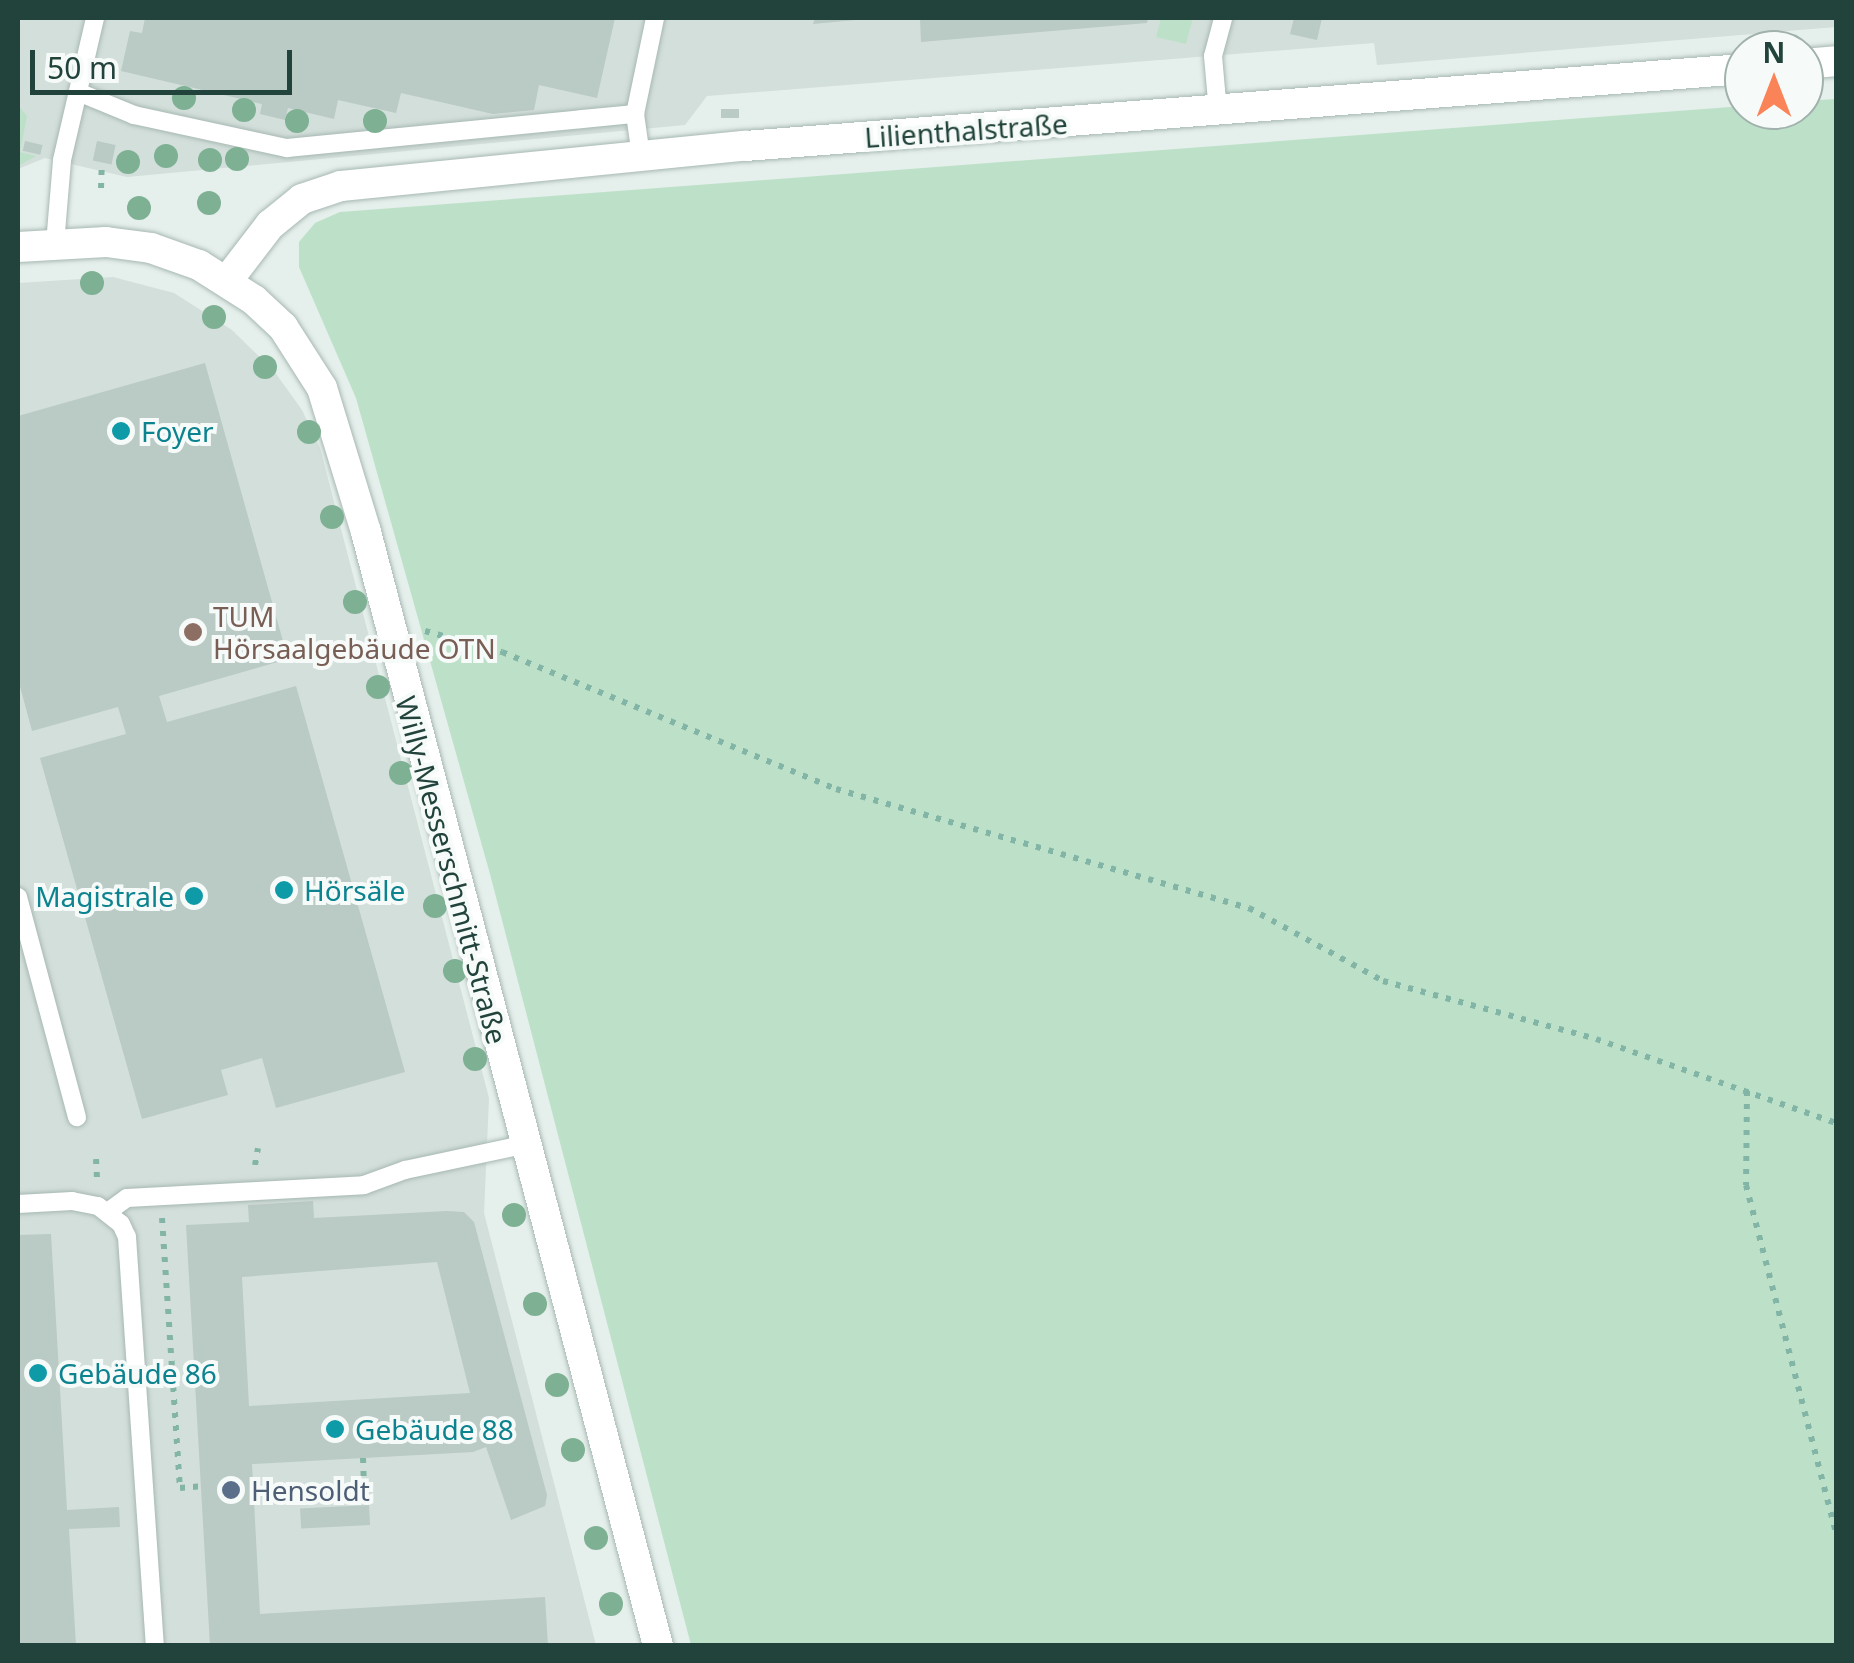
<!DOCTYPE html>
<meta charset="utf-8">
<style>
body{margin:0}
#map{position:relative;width:1854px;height:1663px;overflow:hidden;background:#e5efeb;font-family:"Noto Sans",sans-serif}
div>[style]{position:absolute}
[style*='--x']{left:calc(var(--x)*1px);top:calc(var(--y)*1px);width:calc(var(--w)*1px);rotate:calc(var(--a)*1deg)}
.built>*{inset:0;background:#d3dfda}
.green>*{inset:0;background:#bde1c8}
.building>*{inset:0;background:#bacac4;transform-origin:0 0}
.path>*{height:6px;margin-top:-3px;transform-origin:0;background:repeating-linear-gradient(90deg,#83b5a7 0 5px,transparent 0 13px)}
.roads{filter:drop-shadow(0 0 2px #a7b8b3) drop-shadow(0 0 2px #a7b8b3)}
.service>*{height:18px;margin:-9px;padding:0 9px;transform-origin:9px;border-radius:9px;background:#fff}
.minor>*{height:30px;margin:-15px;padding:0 15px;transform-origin:15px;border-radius:15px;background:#fff}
.trees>*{width:24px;height:24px;margin:-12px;border-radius:50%;background:#7eb094}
.dots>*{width:28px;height:28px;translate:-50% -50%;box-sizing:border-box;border:5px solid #f6fbf9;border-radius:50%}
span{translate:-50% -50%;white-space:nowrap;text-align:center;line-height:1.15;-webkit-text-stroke:8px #f6fbf9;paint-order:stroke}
.street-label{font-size:28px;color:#22433b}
.culture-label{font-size:28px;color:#0d838f}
.left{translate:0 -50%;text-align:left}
.right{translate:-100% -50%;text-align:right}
.education-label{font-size:28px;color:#785e54}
.service-label{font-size:28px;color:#4e5e75}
.frame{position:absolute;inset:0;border:20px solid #22433b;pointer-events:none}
.north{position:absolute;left:1724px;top:30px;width:100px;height:100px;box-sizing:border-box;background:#f6fbf9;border:2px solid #a1b1ad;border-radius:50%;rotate:0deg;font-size:28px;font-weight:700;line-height:40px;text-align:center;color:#22433b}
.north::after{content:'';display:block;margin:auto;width:35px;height:45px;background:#fa8458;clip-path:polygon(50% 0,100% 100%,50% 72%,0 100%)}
.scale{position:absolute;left:30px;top:50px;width:262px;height:45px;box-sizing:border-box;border:5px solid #22433b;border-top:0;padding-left:12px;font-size:30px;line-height:35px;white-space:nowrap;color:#22433b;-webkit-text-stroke:8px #f6fbf9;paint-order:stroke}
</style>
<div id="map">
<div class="built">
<div style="clip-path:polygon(18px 18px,1836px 18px,1836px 27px,1377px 65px,1374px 43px,707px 96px,685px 125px,127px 177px,45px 158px,18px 169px)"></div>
<div style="clip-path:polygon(113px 277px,174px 293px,232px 330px,274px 371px,302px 410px,320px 448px,489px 1098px,484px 1213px,596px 1645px,18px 1645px,18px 283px)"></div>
</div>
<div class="green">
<div style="clip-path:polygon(1161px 18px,1193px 18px,1186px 44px,1156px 37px)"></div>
<div style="clip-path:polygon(1836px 99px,1836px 1645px,691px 1645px,490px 874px,356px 398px,299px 267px,299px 242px,315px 223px,340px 212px,1744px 106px,1744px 110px,1804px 110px,1804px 101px)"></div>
<div style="clip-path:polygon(18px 105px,27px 116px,20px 152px,36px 156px,18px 166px)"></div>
</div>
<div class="building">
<div style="clip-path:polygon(145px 18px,615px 18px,597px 98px,539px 85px,534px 110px,493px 114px,401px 93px,396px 113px,338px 100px,334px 119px,288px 108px,285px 120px,260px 114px,262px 104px,121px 71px,130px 31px,142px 33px)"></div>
<div style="clip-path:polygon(815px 18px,855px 18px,855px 20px,813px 24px)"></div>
<div style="clip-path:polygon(920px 18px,1148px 18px,1147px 23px,921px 42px)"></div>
<div style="clip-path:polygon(1294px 18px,1322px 18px,1317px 40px,1290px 34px)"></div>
<div style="left:739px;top:109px;width:9px;height:18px;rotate:90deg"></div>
<div style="left:25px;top:141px;width:18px;height:10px;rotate:13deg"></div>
<div style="left:97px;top:141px;width:19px;height:20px;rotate:12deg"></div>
<div style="clip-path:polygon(205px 363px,288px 659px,159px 696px,167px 722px,296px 686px,405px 1072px,276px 1108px,262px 1058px,221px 1070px,228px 1095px,142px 1119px,40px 758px,126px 734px,118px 707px,32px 731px,18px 679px,18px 416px)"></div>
<div style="clip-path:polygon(evenodd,313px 1201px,314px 1218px,447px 1211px,464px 1212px,474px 1222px,547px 1495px,545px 1506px,511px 1520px,486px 1447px,473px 1452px,252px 1464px,260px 1614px,545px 1597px,548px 1646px,210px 1646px,186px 1225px,249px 1222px,248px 1205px,313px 1201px,437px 1262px,470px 1393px,249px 1406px,242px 1277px,437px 1262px)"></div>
<div style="clip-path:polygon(51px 1234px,67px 1510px,119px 1507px,120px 1527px,69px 1529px,76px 1646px,18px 1646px,18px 1235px)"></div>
<div style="left:369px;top:1505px;width:20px;height:69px;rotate:87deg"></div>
</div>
<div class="path">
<div style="--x:101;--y:188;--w:26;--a:-88"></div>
<div style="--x:425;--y:631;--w:80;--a:15.3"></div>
<div style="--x:502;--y:652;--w:361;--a:22.3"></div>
<div style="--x:836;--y:789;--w:430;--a:16.1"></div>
<div style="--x:1249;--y:908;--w:153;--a:28.6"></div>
<div style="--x:1383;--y:981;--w:221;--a:15.2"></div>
<div style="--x:1596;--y:1039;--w:254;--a:19.3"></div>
<div style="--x:1747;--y:1091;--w:94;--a:90.6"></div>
<div style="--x:1746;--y:1185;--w:359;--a:75.5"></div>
<div style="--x:96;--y:1159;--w:21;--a:87"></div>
<div style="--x:255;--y:1165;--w:17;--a:-80"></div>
<div style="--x:162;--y:1218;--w:271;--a:86.2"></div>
<div style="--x:363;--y:1458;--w:28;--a:88"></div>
<div style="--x:180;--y:1488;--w:21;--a:-5"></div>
</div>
<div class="roads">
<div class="service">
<div style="--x:78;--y:92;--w:61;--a:22.3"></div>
<div style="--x:134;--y:115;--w:157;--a:12.2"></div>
<div style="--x:287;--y:148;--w:350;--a:-5.6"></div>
<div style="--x:635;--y:114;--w:98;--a:-78.2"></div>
<div style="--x:1218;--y:112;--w:56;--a:-95.1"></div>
<div style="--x:1213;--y:56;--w:39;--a:-75"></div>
<div style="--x:635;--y:114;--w:42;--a:81.9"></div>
<div style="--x:55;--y:244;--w:84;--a:-85.2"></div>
<div style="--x:62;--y:160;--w:146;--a:-76.9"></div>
<div style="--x:18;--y:897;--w:228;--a:75"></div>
<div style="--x:18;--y:1204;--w:54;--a:-3.2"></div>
<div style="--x:72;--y:1201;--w:26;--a:11"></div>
<div style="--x:98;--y:1206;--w:29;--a:38"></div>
<div style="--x:121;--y:1224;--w:14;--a:65"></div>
<div style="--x:127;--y:1237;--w:410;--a:86.1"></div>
<div style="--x:109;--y:1211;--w:22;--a:-36"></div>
<div style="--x:127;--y:1198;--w:237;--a:-3.1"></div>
<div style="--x:364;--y:1185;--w:44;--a:-20.1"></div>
<div style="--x:405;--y:1170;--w:121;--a:-12"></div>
</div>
<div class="minor">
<div style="--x:1804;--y:64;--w:32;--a:-5"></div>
<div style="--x:18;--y:247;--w:88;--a:-3.3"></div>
<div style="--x:106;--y:242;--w:45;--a:7.6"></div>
<div style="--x:151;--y:248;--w:51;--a:19.5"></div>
<div style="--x:199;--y:265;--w:65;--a:32.5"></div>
<div style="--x:254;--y:300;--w:40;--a:43"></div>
<div style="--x:283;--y:327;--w:72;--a:57.4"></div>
<div style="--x:322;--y:388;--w:151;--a:73"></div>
<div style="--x:366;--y:532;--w:1152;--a:75.31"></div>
<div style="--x:227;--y:281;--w:71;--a:-52.5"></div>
<div style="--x:270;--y:225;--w:41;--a:-39.1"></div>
<div style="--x:302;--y:199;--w:41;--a:-18.4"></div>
<div style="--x:341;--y:186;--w:406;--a:-5.7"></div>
<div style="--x:745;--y:146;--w:1002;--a:-4.41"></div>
</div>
</div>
<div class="trees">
<div style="left:184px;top:98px"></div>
<div style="left:244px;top:110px"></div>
<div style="left:297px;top:121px"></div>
<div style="left:375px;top:121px"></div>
<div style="left:166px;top:156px"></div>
<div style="left:237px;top:159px"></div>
<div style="left:210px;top:160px"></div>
<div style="left:128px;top:162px"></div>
<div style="left:209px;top:203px"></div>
<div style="left:139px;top:208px"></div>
<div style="left:92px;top:283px"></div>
<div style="left:214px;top:317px"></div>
<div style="left:265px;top:367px"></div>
<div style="left:309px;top:432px"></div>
<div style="left:332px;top:517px"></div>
<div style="left:355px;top:602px"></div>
<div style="left:378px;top:687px"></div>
<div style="left:401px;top:773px"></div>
<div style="left:435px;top:906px"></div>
<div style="left:455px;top:971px"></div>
<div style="left:475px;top:1059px"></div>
<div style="left:514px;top:1215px"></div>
<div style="left:535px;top:1304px"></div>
<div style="left:557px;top:1385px"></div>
<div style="left:573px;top:1450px"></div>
<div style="left:596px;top:1538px"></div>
<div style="left:611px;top:1604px"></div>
</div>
<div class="dots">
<div style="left:121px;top:431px;background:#0f9aa8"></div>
<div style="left:193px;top:632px;background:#8d6e63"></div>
<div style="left:284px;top:890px;background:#0f9aa8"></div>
<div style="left:194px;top:896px;background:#0f9aa8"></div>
<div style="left:38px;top:1373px;background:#0f9aa8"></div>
<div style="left:335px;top:1429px;background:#0f9aa8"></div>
<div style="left:231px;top:1490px;background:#5c6f8a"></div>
</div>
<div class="street-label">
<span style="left:966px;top:130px;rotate:-4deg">Lilienthalstraße</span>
<span style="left:452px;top:870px;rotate:75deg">Willy-Messerschmitt-Straße</span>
</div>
<div class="culture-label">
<span class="left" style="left:141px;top:431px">Foyer</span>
<span class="left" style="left:304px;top:890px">Hörsäle</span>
<span class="right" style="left:174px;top:896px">Magistrale</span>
<span class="left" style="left:58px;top:1373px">Gebäude 86</span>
<span class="left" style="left:355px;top:1429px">Gebäude 88</span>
</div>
<div class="education-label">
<span class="left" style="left:213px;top:632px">TUM<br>Hörsaalgebäude OTN</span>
</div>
<div class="service-label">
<span class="left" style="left:251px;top:1490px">Hensoldt</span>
</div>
<div class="frame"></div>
<div class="north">N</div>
<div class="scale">50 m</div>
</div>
